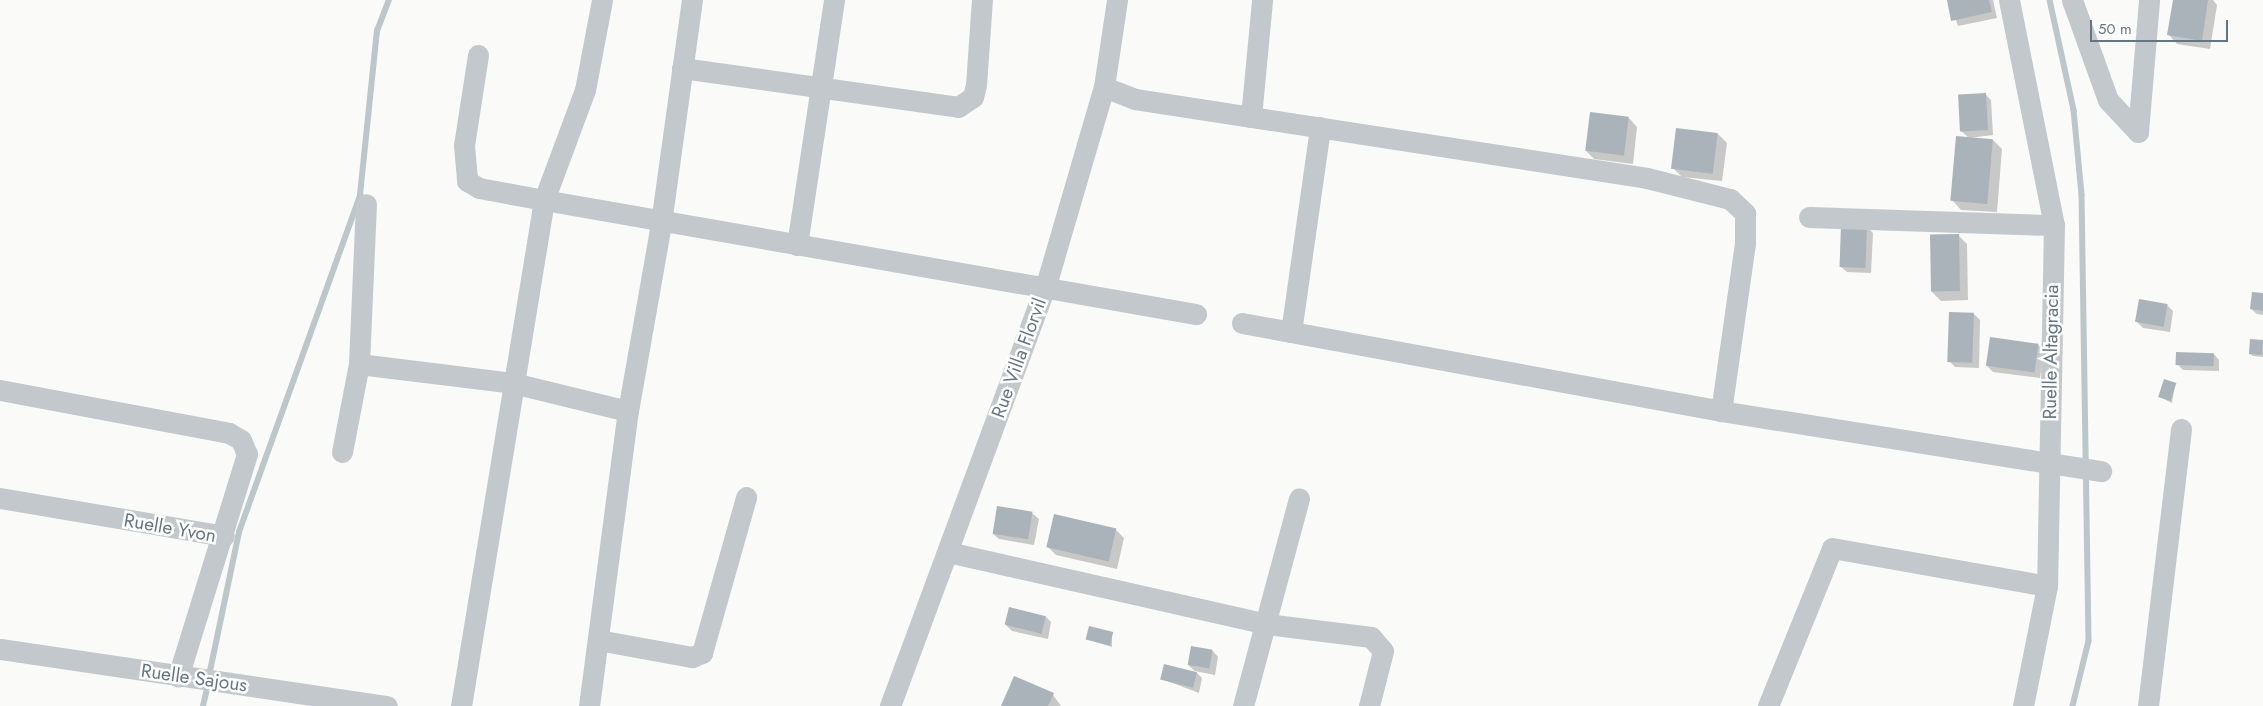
<!DOCTYPE html>
<style>
body{margin:0}
#map{position:relative;width:2263px;height:706px;overflow:hidden;background:#fafaf8;font-family:Jost,sans-serif}
div>[style]{position:absolute}
[style*='--x']{left:calc(var(--x)*1px);top:calc(var(--y)*1px);width:calc(var(--w)*1px);rotate:calc(var(--a)*1deg)}
.shadow>*{inset:0;background:#0003}
.stream>*{height:5.5px;margin:-2.75px;padding:0 2.75px;transform-origin:2.75px;border-radius:2.75px;background:#bbc7cb}
.building>*{inset:0;background:#aab3b9;transform-origin:0 0}
.minor>*{height:21px;margin:-10.5px;padding:0 10.5px;transform-origin:10.5px;border-radius:10.5px;background:#c3c8cc}
span{translate:-50% -50%;white-space:nowrap;text-align:center;line-height:1.15;-webkit-text-stroke:5px #fff;paint-order:stroke}
.street-label{font-size:19px;color:#657683}
.scale{position:absolute;left:2090px;top:20px;width:138px;height:22px;box-sizing:border-box;border:2px solid #657683;border-top:0;padding-left:6px;font-size:15px;line-height:18px;white-space:nowrap;color:#657683;-webkit-text-stroke:4px #fff;paint-order:stroke}
</style>
<div id="map">
<div class="shadow">
<div style="clip-path:polygon(1949px 0,1993px 0,1997px 18px,1958px 26px)"></div>
<div style="clip-path:polygon(2174px 0,2213px 0,2217px 5px,2210px 49px,2177px 44px,2169px 35px)"></div>
<div style="clip-path:polygon(1985px 94px,1991px 100px,1993px 135px,1969px 138px,1993px 140px,2002px 149px,1997px 212px,1961px 210px,1953px 201px,1969px 138px,1961px 131px)"></div>
<div style="clip-path:polygon(1629px 118px,1637px 127px,1633px 164px,1594px 159px,1586px 151px)"></div>
<div style="clip-path:polygon(1718px 134px,1727px 143px,1722px 181px,1682px 177px,1673px 168px)"></div>
<div style="clip-path:polygon(1867px 227px,1873px 233px,1871px 273px,1847px 272px,1841px 267px)"></div>
<div style="clip-path:polygon(1958px 235px,1967px 244px,1968px 300px,1941px 301px,1932px 292px)"></div>
<div style="clip-path:polygon(2263px 295px,2263px 315px,2257px 314px,2251px 309px)"></div>
<div style="clip-path:polygon(2167px 305px,2173px 311px,2170px 332px,2143px 328px,2137px 322px)"></div>
<div style="clip-path:polygon(1974px 314px,1980px 320px,1979px 368px,1955px 367px,1950px 362px)"></div>
<div style="clip-path:polygon(2263px 341px,2263px 357px,2253px 356px,2250px 354px)"></div>
<div style="clip-path:polygon(2038px 345px,2044px 350px,2040px 378px,1993px 372px,1987px 366px)"></div>
<div style="clip-path:polygon(2214px 354px,2219px 360px,2219px 371px,2183px 370px,2177px 364px)"></div>
<div style="clip-path:polygon(2175px 384px,2172px 403px,2160px 397px)"></div>
<div style="clip-path:polygon(998px 508px,1033px 514px,1039px 519px,1034px 545px,999px 539px,993px 534px)"></div>
<div style="clip-path:polygon(1115px 529px,1124px 538px,1117px 569px,1056px 555px,1048px 547px)"></div>
<div style="clip-path:polygon(1046px 617px,1051px 622px,1048px 639px,1012px 631px,1006px 625px)"></div>
<div style="clip-path:polygon(1112px 633px,1112px 647px,1088px 639px)"></div>
<div style="clip-path:polygon(1213px 651px,1218px 657px,1215px 675px,1195px 671px,1202px 678px,1199px 693px,1162px 679px,1196px 672px,1188px 665px)"></div>
<div style="clip-path:polygon(1053px 695px,1061px 706px,1002px 706px)"></div>
</div>
<div class="stream">
<div style="--x:2050;--y:0;--w:113;--a:77.7"></div>
<div style="--x:2074;--y:110;--w:85;--a:84.6"></div>
<div style="--x:2082;--y:195;--w:446;--a:89.1"></div>
<div style="--x:2089;--y:641;--w:67;--a:103.8"></div>
<div style="--x:209;--y:676;--w:147;--a:-78.2"></div>
<div style="--x:239;--y:532;--w:358;--a:-70.2"></div>
<div style="--x:360;--y:195;--w:165;--a:-84.1"></div>
<div style="--x:377;--y:31;--w:33;--a:-69"></div>
<div style="--x:203;--y:706;--w:22;--a:-77"></div>
</div>
<div class="building">
<div style="clip-path:polygon(1947px 0,1989px 0,1992px 12px,1951px 21px)"></div>
<div style="clip-path:polygon(2173px 0,2208px 0,2202px 41px,2167px 35px)"></div>
<div style="left:1986px;top:93px;width:37px;height:28px;rotate:87deg"></div>
<div style="left:1590px;top:112px;width:39px;height:39px;rotate:7deg"></div>
<div style="left:1676px;top:128px;width:42px;height:41px;rotate:7deg"></div>
<div style="left:1956px;top:136px;width:37px;height:65px;rotate:5deg"></div>
<div style="left:1841px;top:225px;width:26px;height:42px;rotate:2deg"></div>
<div style="left:1959px;top:234px;width:57px;height:29px;rotate:89deg"></div>
<div style="clip-path:polygon(2252px 292px,2263px 293px,2263px 311px,2250px 309px)"></div>
<div style="left:2139px;top:299px;width:29px;height:23px;rotate:10deg"></div>
<div style="left:1949px;top:312px;width:25px;height:50px;rotate:2deg"></div>
<div style="left:1990px;top:337px;width:49px;height:29px;rotate:8deg"></div>
<div style="left:2250px;top:339px;width:13px;height:15px;rotate:4deg"></div>
<div style="left:2176px;top:352px;width:38px;height:13px;rotate:2deg"></div>
<div style="left:2164px;top:379px;width:13px;height:19px;rotate:18deg"></div>
<div style="left:997px;top:506px;width:36px;height:28px;rotate:9deg"></div>
<div style="left:1054px;top:514px;width:64px;height:34px;rotate:13deg"></div>
<div style="left:1009px;top:607px;width:38px;height:18px;rotate:14deg"></div>
<div style="left:1089px;top:626px;width:25px;height:14px;rotate:14deg"></div>
<div style="left:1191px;top:646px;width:22px;height:19px;rotate:10deg"></div>
<div style="left:1164px;top:664px;width:34px;height:16px;rotate:14deg"></div>
<div style="clip-path:polygon(1014px 676px,1054px 693px,1048px 706px,1001px 706px)"></div>
</div>
<div class="minor">
<div style="--x:2009;--y:0;--w:229;--a:78.7"></div>
<div style="--x:2054;--y:225;--w:361;--a:91.1"></div>
<div style="--x:2047;--y:586;--w:122;--a:101.3"></div>
<div style="--x:2072;--y:0;--w:106;--a:70.2"></div>
<div style="--x:2108;--y:100;--w:44;--a:46.8"></div>
<div style="--x:478;--y:55;--w:91;--a:98.8"></div>
<div style="--x:464;--y:145;--w:36;--a:85"></div>
<div style="--x:467;--y:181;--w:14;--a:30"></div>
<div style="--x:479;--y:188;--w:66;--a:10.5"></div>
<div style="--x:682;--y:68;--w:279;--a:8"></div>
<div style="--x:958;--y:107;--w:18;--a:-34"></div>
<div style="--x:973;--y:97;--w:12;--a:-76"></div>
<div style="--x:976;--y:85;--w:85;--a:-86"></div>
<div style="--x:1104;--y:87;--w:33;--a:21"></div>
<div style="--x:1135;--y:99;--w:518;--a:8.77"></div>
<div style="--x:1647;--y:178;--w:86;--a:14.2"></div>
<div style="--x:1730;--y:199;--w:21;--a:43"></div>
<div style="--x:1745;--y:213;--w:30;--a:90"></div>
<div style="--x:1745;--y:243;--w:170;--a:98.1"></div>
<div style="--x:1251;--y:117;--w:118;--a:-84.6"></div>
<div style="--x:2138;--y:132;--w:132;--a:-85.2"></div>
<div style="--x:544;--y:200;--w:117;--a:-69.6"></div>
<div style="--x:585;--y:90;--w:92;--a:-79.3"></div>
<div style="--x:1809;--y:217;--w:245;--a:1.9"></div>
<div style="--x:797;--y:245;--w:248;--a:-81.4"></div>
<div style="--x:1242;--y:323;--w:487;--a:10.4"></div>
<div style="--x:1721;--y:411;--w:385;--a:9"></div>
<div style="--x:1291;--y:332;--w:207;--a:-81.9"></div>
<div style="--x:359;--y:364;--w:155;--a:7"></div>
<div style="--x:513;--y:383;--w:118;--a:13.7"></div>
<div style="--x:0;--y:390;--w:233;--a:10.6"></div>
<div style="--x:229;--y:433;--w:14;--a:30"></div>
<div style="--x:241;--y:440;--w:15;--a:67"></div>
<div style="--x:247;--y:454;--w:233;--a:107.2"></div>
<div style="--x:342;--y:452;--w:90;--a:-79.1"></div>
<div style="--x:359;--y:364;--w:160;--a:-87.5"></div>
<div style="--x:0;--y:498;--w:227;--a:9.6"></div>
<div style="--x:948;--y:552;--w:327;--a:12.7"></div>
<div style="--x:1267;--y:624;--w:105;--a:7.1"></div>
<div style="--x:1371;--y:637;--w:18;--a:49"></div>
<div style="--x:1383;--y:651;--w:57;--a:104.3"></div>
<div style="--x:598;--y:640;--w:96;--a:10.3"></div>
<div style="--x:692;--y:657;--w:11;--a:-22"></div>
<div style="--x:702;--y:653;--w:162;--a:-74.2"></div>
<div style="--x:0;--y:649;--w:391;--a:8.4"></div>
<div style="--x:461;--y:706;--w:513;--a:-80.68"></div>
<div style="--x:544;--y:200;--w:662;--a:9.92"></div>
<div style="--x:589;--y:706;--w:298;--a:-82.5"></div>
<div style="--x:628;--y:411;--w:191;--a:-80"></div>
<div style="--x:661;--y:223;--w:225;--a:-82.1"></div>
<div style="--x:890;--y:706;--w:449;--a:-69.7"></div>
<div style="--x:1046;--y:285;--w:206;--a:-73.7"></div>
<div style="--x:1104;--y:87;--w:88;--a:-81.5"></div>
<div style="--x:1243;--y:706;--w:215;--a:-74.9"></div>
<div style="--x:1768;--y:706;--w:170;--a:-67.9"></div>
<div style="--x:1832;--y:548;--w:218;--a:10"></div>
<div style="--x:2148;--y:706;--w:279;--a:-83.2"></div>
</div>
<div class="street-label">
<span style="left:2051px;top:352px;rotate:-89deg">Ruelle Altagracia</span>
<span style="left:1019px;top:358px;rotate:-70deg">Rue Villa Florvil</span>
<span style="left:170px;top:528px;rotate:10deg">Ruelle Yvon</span>
<span style="left:194px;top:678px;rotate:8deg">Ruelle Sajous</span>
</div>
<div class="scale">50 m</div>
</div>
